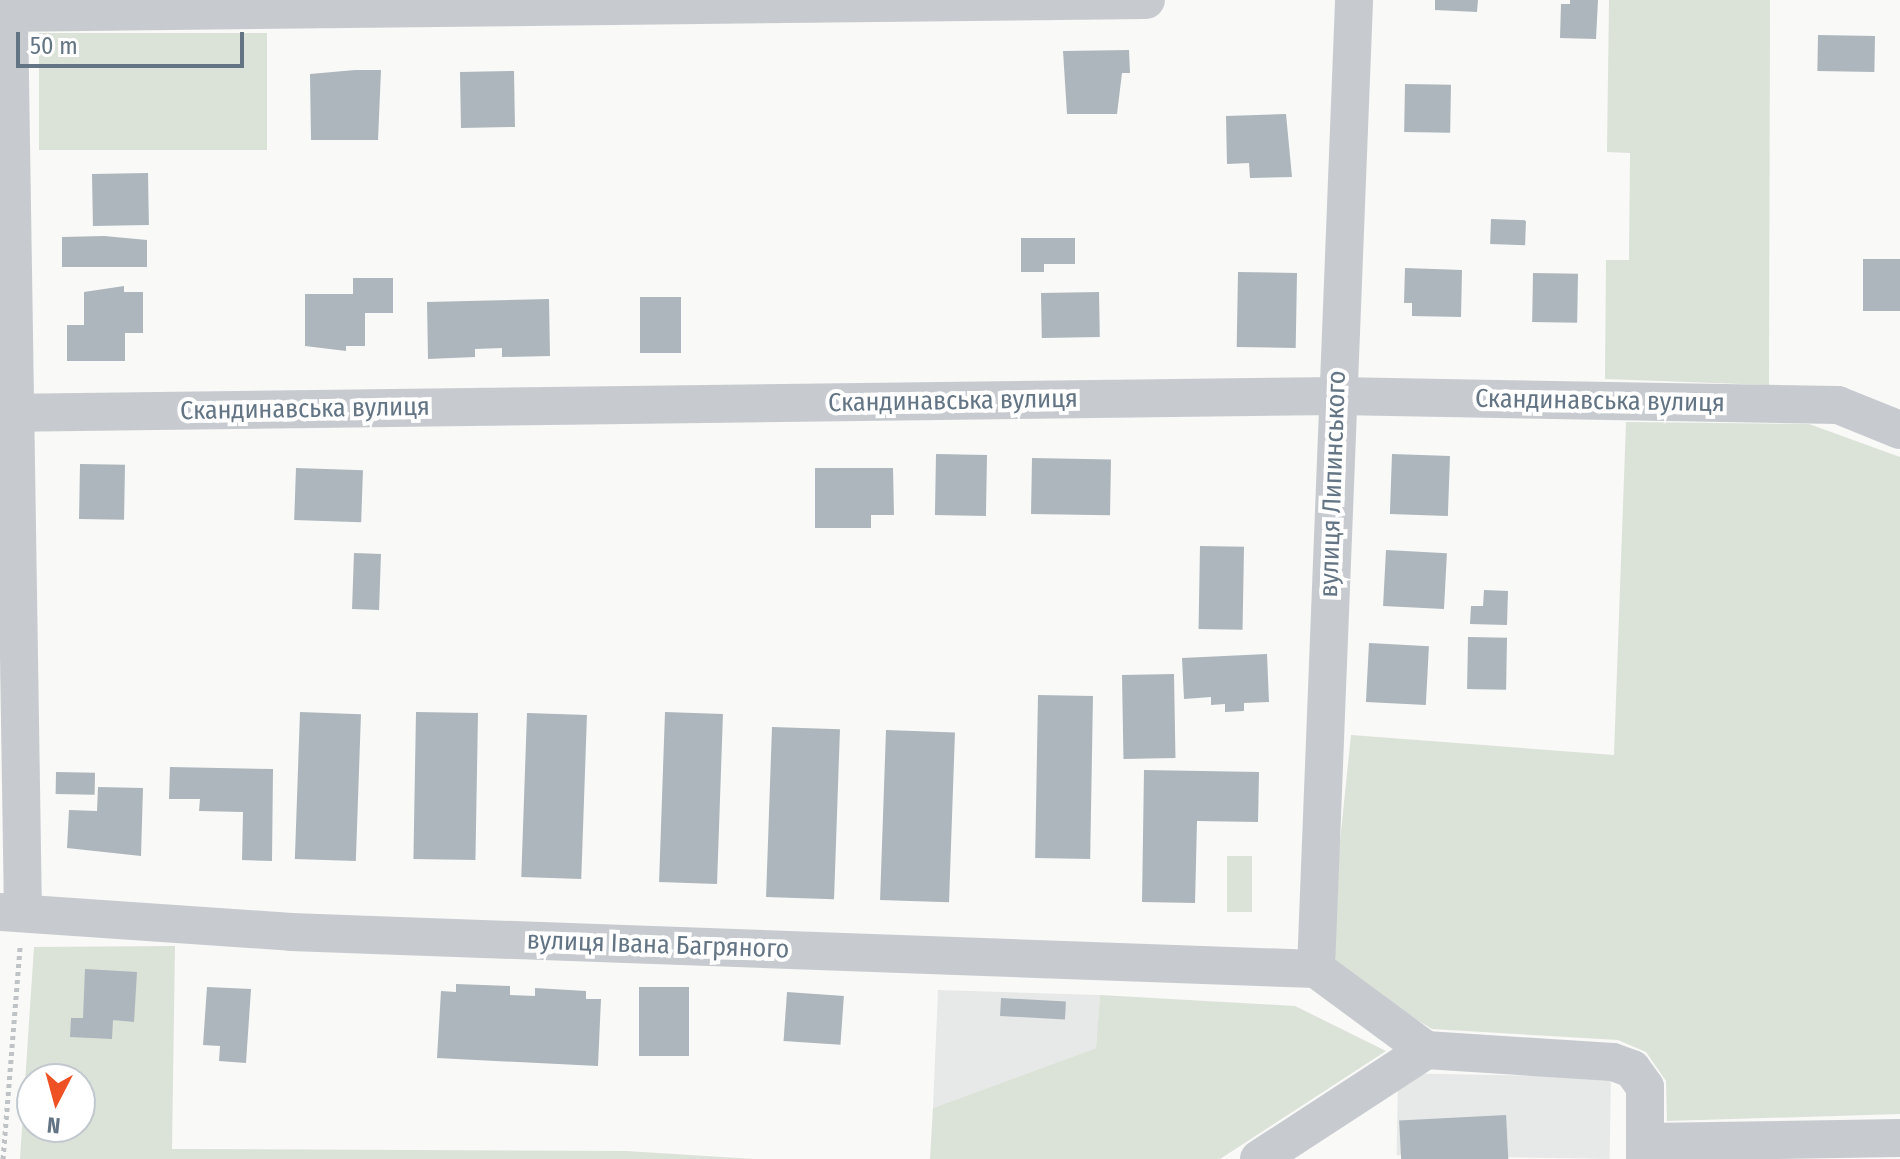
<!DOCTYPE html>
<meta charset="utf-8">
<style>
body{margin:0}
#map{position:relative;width:1900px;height:1159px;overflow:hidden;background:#f9f9f7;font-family:"Fira Sans Condensed",sans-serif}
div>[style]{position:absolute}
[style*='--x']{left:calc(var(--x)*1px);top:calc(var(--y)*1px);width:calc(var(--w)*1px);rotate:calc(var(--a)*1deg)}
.built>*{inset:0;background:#e7e8e8;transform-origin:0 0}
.green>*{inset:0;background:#dbe2d8;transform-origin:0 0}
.building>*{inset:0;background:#adb6bc;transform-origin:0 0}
.path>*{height:5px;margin-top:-2.5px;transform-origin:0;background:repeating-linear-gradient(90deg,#c0c3c5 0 4px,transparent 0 8px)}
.minor>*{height:38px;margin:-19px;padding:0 19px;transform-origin:19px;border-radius:19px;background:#c7cbcf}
span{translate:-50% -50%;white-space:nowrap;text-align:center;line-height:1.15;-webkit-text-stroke:8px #fff;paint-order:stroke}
.street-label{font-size:26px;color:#637584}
.north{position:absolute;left:16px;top:1063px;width:80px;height:80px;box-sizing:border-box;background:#fff;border:2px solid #c1c8ce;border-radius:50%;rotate:186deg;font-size:22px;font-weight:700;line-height:32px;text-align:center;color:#637584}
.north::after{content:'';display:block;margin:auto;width:28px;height:36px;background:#ee5123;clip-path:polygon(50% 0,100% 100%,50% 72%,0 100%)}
.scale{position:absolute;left:16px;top:32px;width:228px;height:36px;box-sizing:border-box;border:4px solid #637584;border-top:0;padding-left:10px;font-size:24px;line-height:28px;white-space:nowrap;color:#637584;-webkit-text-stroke:6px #fff;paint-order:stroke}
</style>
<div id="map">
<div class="built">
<div style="clip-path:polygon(938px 990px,1100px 995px,1096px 1048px,933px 1108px)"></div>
<div style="left:1611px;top:1077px;width:82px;height:213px;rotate:91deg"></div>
</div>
<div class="green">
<div style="clip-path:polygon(1609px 0,1770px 0,1769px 385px,1605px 379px,1606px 260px,1629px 260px,1630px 153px,1607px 152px)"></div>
<div style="left:267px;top:33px;width:117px;height:228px;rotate:90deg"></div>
<div style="clip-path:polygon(1626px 422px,1809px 424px,1900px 457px,1900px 1114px,1667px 1121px,1666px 1081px,1646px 1052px,1618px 1040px,1432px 1029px,1339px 972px,1330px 938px,1351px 735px,1614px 755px)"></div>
<div style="left:1227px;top:856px;width:25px;height:56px"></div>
<div style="clip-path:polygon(evenodd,175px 946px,172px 1149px,626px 1151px,754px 1159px,20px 1159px,34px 947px,175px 946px,32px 1079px,80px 1079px,80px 1127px,32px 1127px,32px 1079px)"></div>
<div style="clip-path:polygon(1100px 995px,1295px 1006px,1386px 1051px,1220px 1159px,930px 1159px,933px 1108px,1096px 1048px)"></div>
</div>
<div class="building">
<div style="clip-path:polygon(1435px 0,1478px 0,1477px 12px,1435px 10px)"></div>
<div style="clip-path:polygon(1570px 0,1598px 0,1596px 39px,1560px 38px,1561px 4px,1570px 4px)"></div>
<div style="left:1818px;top:35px;width:57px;height:36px;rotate:1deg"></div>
<div style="clip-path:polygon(1129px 50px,1130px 73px,1122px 73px,1117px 114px,1067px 114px,1063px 51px)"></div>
<div style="clip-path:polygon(355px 70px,381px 70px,378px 140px,311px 140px,310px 74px)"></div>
<div style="left:514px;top:71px;width:56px;height:54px;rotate:89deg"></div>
<div style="left:1405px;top:84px;width:46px;height:48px;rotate:1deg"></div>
<div style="clip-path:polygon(1286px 114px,1292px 177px,1250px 178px,1249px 163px,1227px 164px,1226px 116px)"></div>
<div style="left:148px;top:173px;width:52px;height:56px;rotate:89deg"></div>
<div style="left:1491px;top:219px;width:35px;height:25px;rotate:2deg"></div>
<div style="clip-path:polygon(104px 236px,147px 240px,147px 267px,62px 267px,62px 237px)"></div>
<div style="clip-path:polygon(1021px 238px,1075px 238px,1075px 264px,1044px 264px,1044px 272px,1021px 272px)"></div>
<div style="left:1900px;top:259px;width:52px;height:37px;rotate:90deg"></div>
<div style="clip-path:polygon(1405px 268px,1462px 270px,1461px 317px,1412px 316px,1412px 303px,1404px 303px)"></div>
<div style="left:1238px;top:272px;width:59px;height:75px;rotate:1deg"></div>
<div style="left:1533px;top:273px;width:45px;height:49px;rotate:1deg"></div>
<div style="clip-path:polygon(353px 278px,393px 278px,393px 313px,365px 313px,365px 346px,346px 346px,346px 351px,305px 346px,305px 294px,353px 294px)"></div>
<div style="clip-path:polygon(124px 286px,124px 292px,143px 292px,143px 333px,125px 333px,125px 361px,67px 361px,67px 325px,84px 325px,84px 292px)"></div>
<div style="left:1099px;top:292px;width:45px;height:58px;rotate:89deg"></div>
<div style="left:640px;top:297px;width:41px;height:56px"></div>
<div style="clip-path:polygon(549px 299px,550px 356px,502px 357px,502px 348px,475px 349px,475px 357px,428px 359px,427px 302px)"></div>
<div style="left:936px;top:454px;width:51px;height:61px;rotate:1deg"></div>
<div style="left:1392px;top:454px;width:58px;height:60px;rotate:2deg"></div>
<div style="left:1032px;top:458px;width:79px;height:56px;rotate:1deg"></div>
<div style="left:80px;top:464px;width:45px;height:55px;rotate:1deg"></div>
<div style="left:296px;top:468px;width:67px;height:52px;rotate:2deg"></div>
<div style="clip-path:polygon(815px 468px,893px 468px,894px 515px,871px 515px,871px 528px,815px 528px)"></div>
<div style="left:1200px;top:546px;width:44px;height:83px;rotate:1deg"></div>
<div style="left:1386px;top:550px;width:61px;height:56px;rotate:3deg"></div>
<div style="left:354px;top:553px;width:27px;height:56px;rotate:2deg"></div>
<div style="clip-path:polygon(1484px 590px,1508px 591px,1507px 625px,1470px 624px,1471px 606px,1483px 606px)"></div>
<div style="left:1468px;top:637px;width:39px;height:52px;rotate:1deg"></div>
<div style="left:1369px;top:643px;width:60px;height:59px;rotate:3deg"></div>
<div style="clip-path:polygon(1267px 654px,1269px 702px,1244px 703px,1244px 711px,1225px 712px,1225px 704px,1211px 705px,1211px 697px,1184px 699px,1182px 658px)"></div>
<div style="left:1174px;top:674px;width:84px;height:52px;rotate:89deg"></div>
<div style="left:1038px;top:695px;width:55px;height:163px;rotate:1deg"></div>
<div style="left:300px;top:712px;width:61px;height:147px;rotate:2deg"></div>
<div style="left:416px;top:712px;width:62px;height:147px;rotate:1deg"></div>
<div style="left:665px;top:712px;width:58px;height:170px;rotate:2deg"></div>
<div style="left:527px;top:713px;width:60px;height:164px;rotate:2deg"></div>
<div style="left:772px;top:727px;width:68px;height:170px;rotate:2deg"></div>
<div style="left:886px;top:730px;width:69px;height:170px;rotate:2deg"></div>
<div style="clip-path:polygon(170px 767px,273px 769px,272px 861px,242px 860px,243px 812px,199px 811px,200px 799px,169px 799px)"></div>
<div style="clip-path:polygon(1144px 770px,1259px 772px,1258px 822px,1197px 821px,1195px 903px,1142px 902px)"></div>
<div style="left:56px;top:772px;width:39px;height:22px;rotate:1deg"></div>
<div style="clip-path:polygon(98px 787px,143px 788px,141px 856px,67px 848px,69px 810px,97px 811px)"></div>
<div style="clip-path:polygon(85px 969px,137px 972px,134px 1022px,113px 1020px,112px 1039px,70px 1037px,71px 1018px,83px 1018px)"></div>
<div style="clip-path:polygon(456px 984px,510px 986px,510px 995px,535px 996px,535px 988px,586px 991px,586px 999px,601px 999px,598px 1066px,437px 1058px,441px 991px,456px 992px)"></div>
<div style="clip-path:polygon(207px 987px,251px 989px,246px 1063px,219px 1061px,220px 1046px,203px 1045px)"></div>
<div style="left:639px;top:987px;width:50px;height:69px"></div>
<div style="left:787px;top:992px;width:57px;height:49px;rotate:4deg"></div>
<div style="left:1001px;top:998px;width:65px;height:18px;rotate:3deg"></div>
<div style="left:1506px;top:1115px;width:44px;height:107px;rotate:87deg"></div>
</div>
<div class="path">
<div style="--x:3;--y:1159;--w:214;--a:-85.4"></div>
</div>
<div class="minor">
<div style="--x:0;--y:13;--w:1146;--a:-0.65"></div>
<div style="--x:9;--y:13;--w:900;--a:89.11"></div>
<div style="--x:0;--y:413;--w:1336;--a:-0.73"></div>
<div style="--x:1336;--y:396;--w:502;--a:1.03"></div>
<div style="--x:1838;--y:405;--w:67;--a:22"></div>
<div style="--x:0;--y:912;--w:292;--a:3.9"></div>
<div style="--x:291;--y:932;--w:1026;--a:2.07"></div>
<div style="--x:1316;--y:969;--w:970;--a:-87.75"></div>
<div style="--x:1316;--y:969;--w:137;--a:36.4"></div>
<div style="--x:1426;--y:1050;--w:187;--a:3.7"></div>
<div style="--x:1613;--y:1062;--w:20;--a:20"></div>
<div style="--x:1632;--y:1069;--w:22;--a:54"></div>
<div style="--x:1645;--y:1087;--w:72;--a:90"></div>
<div style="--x:1646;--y:1142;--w:254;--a:-0.9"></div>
<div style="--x:1259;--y:1159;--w:199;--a:-33.1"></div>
</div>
<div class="street-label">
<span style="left:953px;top:401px;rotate:-1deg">Скандинавська вулиця</span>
<span style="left:1600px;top:401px;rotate:1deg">Скандинавська вулиця</span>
<span style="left:305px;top:409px;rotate:-1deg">Скандинавська вулиця</span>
<span style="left:1333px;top:484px;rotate:-88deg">вулиця Липинського</span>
<span style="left:658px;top:945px;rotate:2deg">вулиця Івана Багряного</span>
</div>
<div class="north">N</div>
<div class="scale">50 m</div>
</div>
